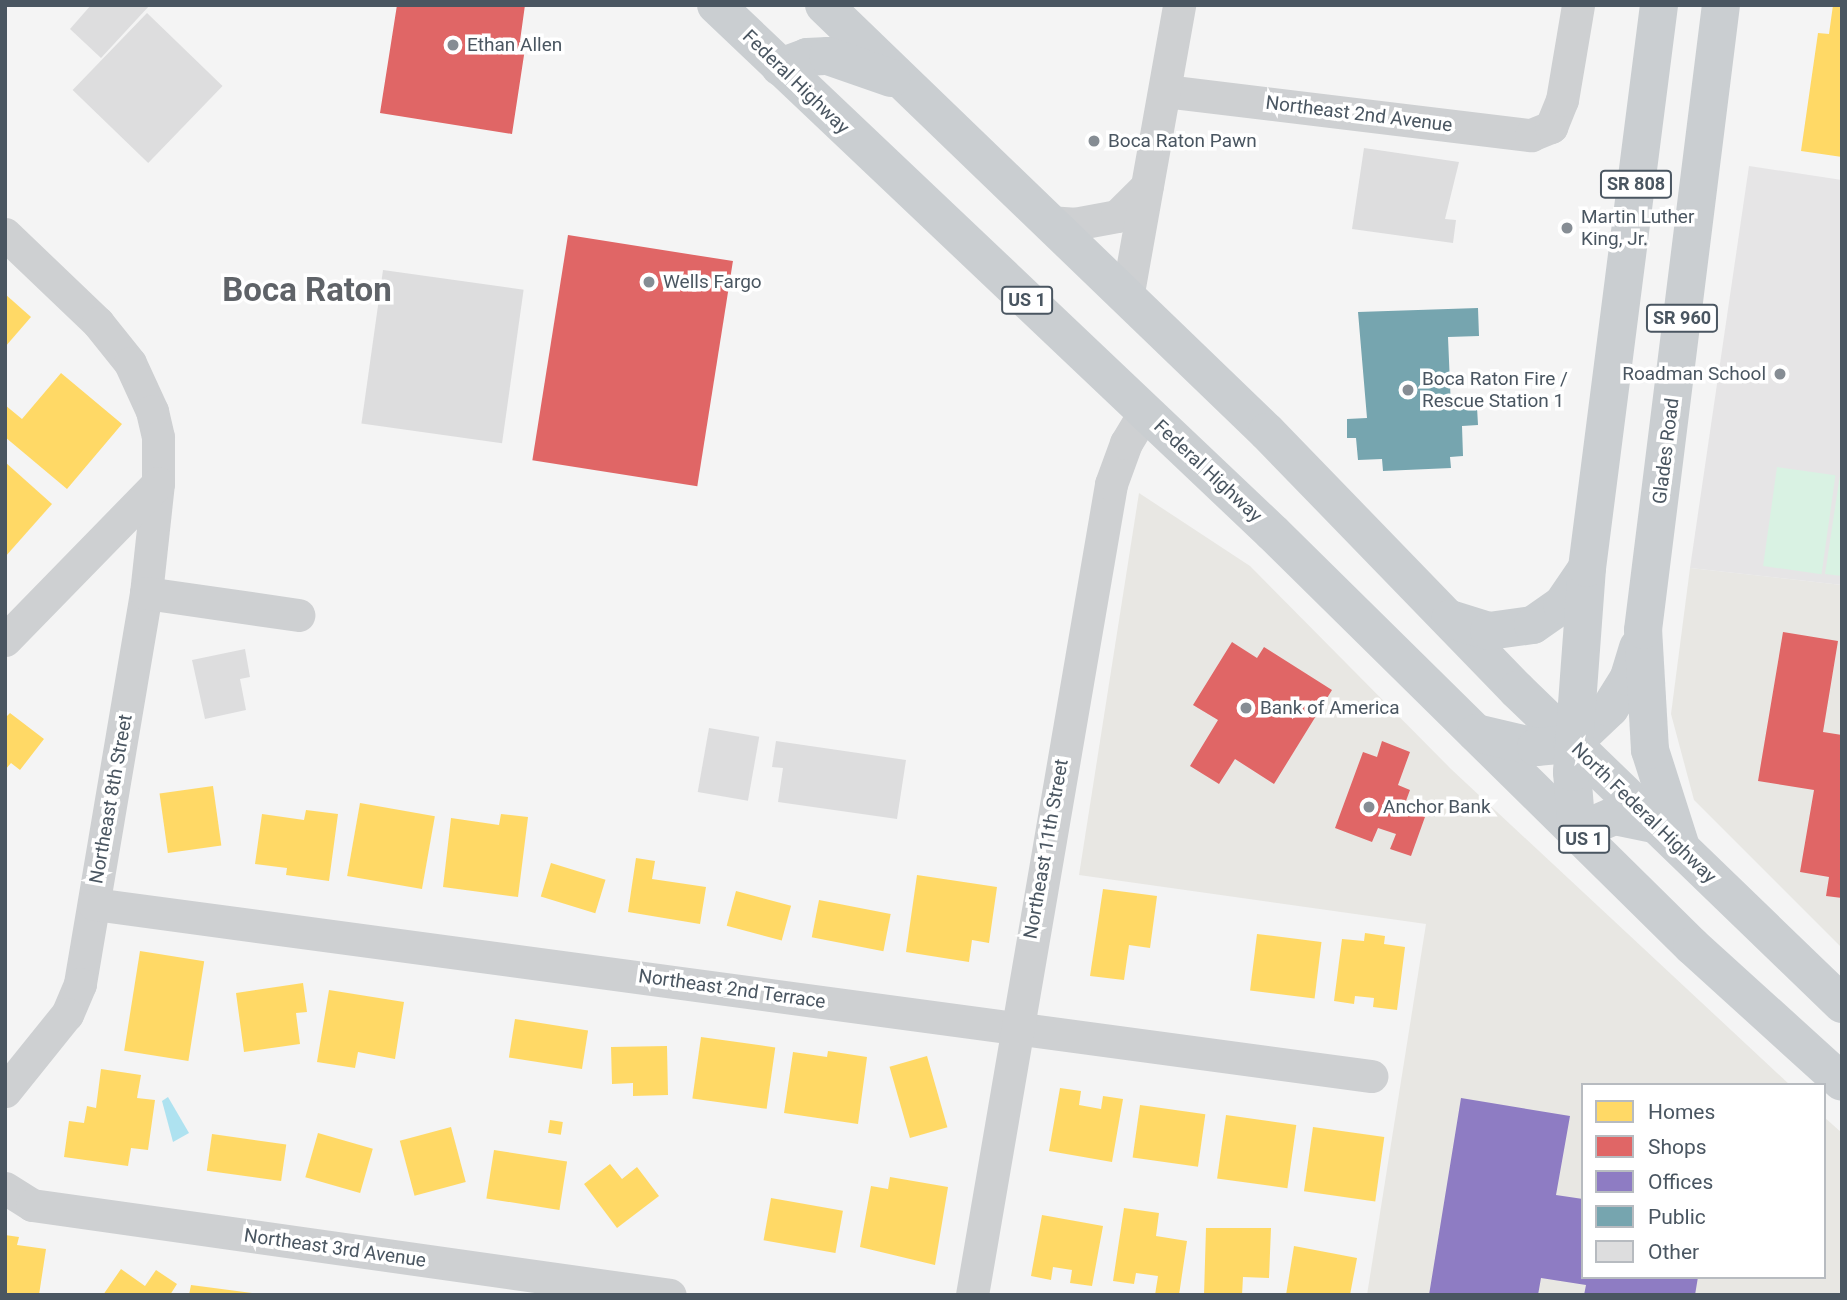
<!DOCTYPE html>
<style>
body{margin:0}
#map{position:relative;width:1847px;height:1300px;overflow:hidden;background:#f4f4f4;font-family:Roboto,sans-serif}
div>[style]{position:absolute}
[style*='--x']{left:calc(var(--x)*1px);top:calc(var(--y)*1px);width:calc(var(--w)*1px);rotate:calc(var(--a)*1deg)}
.commercial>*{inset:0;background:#e8e7e3}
.education>*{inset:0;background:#e6e5e6}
.green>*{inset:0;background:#d9f2e3;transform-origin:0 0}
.water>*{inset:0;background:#aee2f0}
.homes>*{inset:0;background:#ffd966;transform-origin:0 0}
.shops>*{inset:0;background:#e06666;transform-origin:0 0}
.offices>*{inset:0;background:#8e7cc3}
.public>*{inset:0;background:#76a5af}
.building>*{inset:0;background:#ddddde;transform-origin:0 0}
.minor>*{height:33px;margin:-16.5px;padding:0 16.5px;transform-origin:16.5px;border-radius:16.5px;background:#ced0d2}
.major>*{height:38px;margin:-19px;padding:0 19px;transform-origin:19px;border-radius:19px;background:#caced1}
.dots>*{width:19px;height:19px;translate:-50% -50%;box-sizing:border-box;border:4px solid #fff;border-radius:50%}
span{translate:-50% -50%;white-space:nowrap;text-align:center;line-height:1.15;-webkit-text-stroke:7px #fff;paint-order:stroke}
.shield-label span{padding:2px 5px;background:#fff;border:2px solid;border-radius:5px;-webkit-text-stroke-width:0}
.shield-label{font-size:18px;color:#4a5661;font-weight:700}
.poi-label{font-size:19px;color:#4a5661}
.left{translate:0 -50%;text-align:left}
.right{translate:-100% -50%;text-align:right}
.street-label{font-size:19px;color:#4a5661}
.town-label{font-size:33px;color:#5f6368;font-weight:700}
.frame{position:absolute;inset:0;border:7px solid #4a5661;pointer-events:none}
.legend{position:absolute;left:1581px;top:1083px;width:245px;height:196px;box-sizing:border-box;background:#fff;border:2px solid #b7bbc0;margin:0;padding:9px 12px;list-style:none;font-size:21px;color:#4a5661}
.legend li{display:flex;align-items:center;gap:14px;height:35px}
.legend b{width:35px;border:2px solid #b7bbc0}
</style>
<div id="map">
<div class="commercial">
<div style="clip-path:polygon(1139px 493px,1250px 566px,1451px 769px,1790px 1085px,1583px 1085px,1583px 1277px,1824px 1277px,1824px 1117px,1842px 1133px,1842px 1295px,1367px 1295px,1426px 924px,1079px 875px)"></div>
<div style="clip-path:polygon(1690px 568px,1842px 585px,1842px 948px,1694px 800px,1671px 714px)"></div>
</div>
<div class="education">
<div style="clip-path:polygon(1749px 166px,1842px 180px,1842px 585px,1690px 568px)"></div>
</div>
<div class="green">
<div style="left:1777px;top:467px;width:59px;height:100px;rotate:8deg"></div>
<div style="clip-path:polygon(1840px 475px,1842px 475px,1842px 576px,1825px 574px)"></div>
</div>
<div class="water">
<div style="clip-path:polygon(168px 1097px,189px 1133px,173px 1142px,162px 1101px)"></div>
</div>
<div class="homes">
<div style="clip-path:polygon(1833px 5px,1842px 5px,1842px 157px,1801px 151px,1818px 33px,1829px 34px)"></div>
<div style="clip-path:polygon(5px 294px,31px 317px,5px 347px)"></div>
<div style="clip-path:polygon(61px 373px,122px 424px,67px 489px,5px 437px,5px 405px,22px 419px)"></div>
<div style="clip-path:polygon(5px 462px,52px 504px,5px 557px)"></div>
<div style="clip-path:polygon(10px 713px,44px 739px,20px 770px,11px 763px,5px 770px,5px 718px)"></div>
<div style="left:213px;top:786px;width:60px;height:54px;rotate:82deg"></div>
<div style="left:360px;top:803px;width:76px;height:74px;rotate:10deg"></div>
<div style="clip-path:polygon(306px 810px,338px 814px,329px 881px,286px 875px,287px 868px,255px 864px,262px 814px,304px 820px)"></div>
<div style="clip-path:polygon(501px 814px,528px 817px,518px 897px,443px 887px,451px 818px,499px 825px)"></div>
<div style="clip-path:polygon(636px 858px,655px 861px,652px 879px,706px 887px,700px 924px,628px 912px)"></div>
<div style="left:551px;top:863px;width:57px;height:35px;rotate:17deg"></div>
<div style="clip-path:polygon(917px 875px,997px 887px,989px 943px,972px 940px,969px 962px,906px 952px)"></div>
<div style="clip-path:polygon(1103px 889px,1157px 896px,1150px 948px,1129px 945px,1124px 980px,1090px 976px)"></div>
<div style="left:736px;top:891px;width:57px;height:36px;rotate:15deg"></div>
<div style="left:819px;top:900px;width:73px;height:38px;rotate:11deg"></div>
<div style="clip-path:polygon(1365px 933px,1385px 936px,1384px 944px,1405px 947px,1397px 1010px,1373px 1007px,1374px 998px,1355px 996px,1354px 1004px,1334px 1001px,1342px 939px,1364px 941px)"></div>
<div style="left:1257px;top:934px;width:65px;height:57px;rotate:7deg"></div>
<div style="left:140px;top:951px;width:65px;height:101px;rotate:9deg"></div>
<div style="clip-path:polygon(303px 983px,307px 1012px,296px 1013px,300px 1044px,244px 1052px,236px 993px)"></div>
<div style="clip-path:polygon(329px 990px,404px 1002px,395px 1059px,358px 1052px,355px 1068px,317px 1062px)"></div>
<div style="left:515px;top:1019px;width:74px;height:39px;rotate:9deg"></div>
<div style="left:701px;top:1037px;width:75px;height:62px;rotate:8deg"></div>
<div style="clip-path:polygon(667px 1046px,668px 1095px,633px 1096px,633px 1083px,612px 1084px,611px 1047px)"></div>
<div style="clip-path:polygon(828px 1051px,867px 1057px,858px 1124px,784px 1113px,793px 1052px,827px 1057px)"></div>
<div style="left:927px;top:1056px;width:74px;height:39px;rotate:74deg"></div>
<div style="clip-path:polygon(101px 1069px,141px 1075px,137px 1098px,155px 1100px,148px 1150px,131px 1148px,128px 1166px,64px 1157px,69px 1121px,84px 1123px,87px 1106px,96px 1108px)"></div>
<div style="clip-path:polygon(1060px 1088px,1081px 1091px,1079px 1105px,1101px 1109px,1103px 1096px,1123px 1099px,1112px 1162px,1049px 1151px)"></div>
<div style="left:1140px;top:1105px;width:66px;height:53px;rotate:8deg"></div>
<div style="left:1226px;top:1115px;width:71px;height:64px;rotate:8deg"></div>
<div style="left:550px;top:1120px;width:13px;height:13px;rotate:9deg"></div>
<div style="left:451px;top:1127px;width:57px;height:53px;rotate:75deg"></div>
<div style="left:1313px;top:1127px;width:72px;height:65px;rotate:8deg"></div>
<div style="left:318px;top:1133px;width:57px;height:46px;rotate:16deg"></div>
<div style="left:212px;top:1134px;width:75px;height:37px;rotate:8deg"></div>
<div style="left:494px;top:1150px;width:74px;height:49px;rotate:9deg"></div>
<div style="clip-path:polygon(610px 1164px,622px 1179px,637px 1167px,659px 1196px,617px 1228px,584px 1184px)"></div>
<div style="clip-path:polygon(890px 1177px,948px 1187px,935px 1265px,860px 1247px,871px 1186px,888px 1189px)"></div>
<div style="left:771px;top:1198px;width:73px;height:43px;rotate:10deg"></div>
<div style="clip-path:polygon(1124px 1208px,1159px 1213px,1156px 1236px,1187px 1241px,1179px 1295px,1155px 1295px,1158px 1276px,1136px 1273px,1134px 1284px,1113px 1281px)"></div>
<div style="clip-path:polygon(1042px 1215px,1103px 1226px,1092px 1286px,1070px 1283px,1072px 1270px,1053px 1267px,1051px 1280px,1031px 1276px)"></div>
<div style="clip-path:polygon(1206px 1228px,1271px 1228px,1269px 1278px,1243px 1277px,1242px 1295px,1204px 1295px)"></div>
<div style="clip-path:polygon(5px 1235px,19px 1237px,17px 1245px,46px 1249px,39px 1295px,5px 1295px)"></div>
<div style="clip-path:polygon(1294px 1246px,1357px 1258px,1350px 1295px,1286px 1295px)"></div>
<div style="clip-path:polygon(121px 1269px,145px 1286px,156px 1270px,177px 1284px,170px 1295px,103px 1295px)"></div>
<div style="clip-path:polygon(191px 1285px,252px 1293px,252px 1295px,189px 1295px)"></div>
</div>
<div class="shops">
<div style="clip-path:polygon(397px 5px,525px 5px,520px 41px,526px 42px,512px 134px,380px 113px)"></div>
<div style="left:568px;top:235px;width:167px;height:228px;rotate:9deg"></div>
<div style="clip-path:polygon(1783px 632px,1838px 641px,1823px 732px,1842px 735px,1842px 898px,1826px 896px,1829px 877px,1800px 872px,1814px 790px,1758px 781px)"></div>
<div style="clip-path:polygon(1232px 642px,1257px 658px,1264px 647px,1332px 690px,1274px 784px,1235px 759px,1219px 784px,1190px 766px,1218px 720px,1193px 705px)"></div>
<div style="clip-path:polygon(1382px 741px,1410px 752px,1398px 785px,1410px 790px,1403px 809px,1425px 817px,1411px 856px,1390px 849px,1396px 834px,1378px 828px,1372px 842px,1335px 828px,1363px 752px,1377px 757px)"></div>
</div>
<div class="offices">
<div style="clip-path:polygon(1461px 1098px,1570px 1116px,1556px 1195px,1583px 1199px,1583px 1277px,1698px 1277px,1695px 1295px,1584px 1295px,1586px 1285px,1541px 1278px,1538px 1295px,1429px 1295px)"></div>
</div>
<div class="public">
<div style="clip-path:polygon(1478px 308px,1479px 336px,1448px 337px,1451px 408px,1477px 407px,1478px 425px,1462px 426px,1463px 456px,1450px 457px,1451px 468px,1383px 471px,1382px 459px,1358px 460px,1356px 438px,1347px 438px,1347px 419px,1367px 418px,1358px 312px)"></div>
</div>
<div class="building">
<div style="clip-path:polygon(91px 5px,150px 5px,101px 58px,70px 29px)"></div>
<div style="left:147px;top:13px;width:105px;height:107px;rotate:44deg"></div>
<div style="clip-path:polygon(1364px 148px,1459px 162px,1445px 219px,1456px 220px,1453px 243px,1352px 229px)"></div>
<div style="left:383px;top:270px;width:142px;height:155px;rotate:8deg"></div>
<div style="clip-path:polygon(245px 649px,250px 677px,240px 679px,246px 710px,205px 719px,192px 660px)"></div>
<div style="left:709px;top:728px;width:51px;height:65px;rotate:10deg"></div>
<div style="clip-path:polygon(776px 741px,906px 760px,897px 819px,778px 802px,783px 768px,772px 767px)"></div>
</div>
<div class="minor">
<div style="--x:1165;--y:91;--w:369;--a:6.9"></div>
<div style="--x:1531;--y:135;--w:22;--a:-22"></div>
<div style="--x:1551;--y:127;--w:29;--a:-68"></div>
<div style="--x:1562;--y:100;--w:96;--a:-80.4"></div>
<div style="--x:1048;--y:222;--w:26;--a:4"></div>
<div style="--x:1074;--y:224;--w:44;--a:-10.5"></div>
<div style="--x:1117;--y:216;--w:42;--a:-45"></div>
<div style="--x:5;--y:234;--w:129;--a:43.7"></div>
<div style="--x:98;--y:323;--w:51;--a:51.3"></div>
<div style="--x:130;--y:363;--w:53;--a:65.4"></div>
<div style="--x:152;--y:411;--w:27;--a:77"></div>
<div style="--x:158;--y:437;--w:46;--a:90"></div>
<div style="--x:158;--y:483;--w:111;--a:96.2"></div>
<div style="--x:146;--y:593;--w:397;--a:99.6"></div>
<div style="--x:80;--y:984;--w:33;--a:113"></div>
<div style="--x:67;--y:1014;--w:99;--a:128.8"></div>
<div style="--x:1127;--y:298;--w:298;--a:-79.9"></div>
<div style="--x:146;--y:593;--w:154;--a:8.2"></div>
<div style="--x:5;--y:640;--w:219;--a:-45.7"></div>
<div style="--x:94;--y:904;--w:1289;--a:7.67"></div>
<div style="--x:5;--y:1188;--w:32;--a:32"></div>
<div style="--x:32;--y:1205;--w:644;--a:8.03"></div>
<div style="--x:972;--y:1295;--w:823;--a:-80.27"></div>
<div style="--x:1111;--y:484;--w:44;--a:-69.9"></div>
<div style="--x:1126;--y:443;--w:37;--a:-59"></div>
</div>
<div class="major">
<div style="--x:716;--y:5;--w:767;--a:43.47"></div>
<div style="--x:1273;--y:533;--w:588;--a:44.59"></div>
<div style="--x:1692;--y:946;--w:202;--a:42.2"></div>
<div style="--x:824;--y:5;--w:615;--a:43.95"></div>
<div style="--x:1267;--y:432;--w:359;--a:45.9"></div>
<div style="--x:1517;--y:690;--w:452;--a:44"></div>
<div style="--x:780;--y:67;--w:29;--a:-20"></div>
<div style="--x:807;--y:57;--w:21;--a:-3"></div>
<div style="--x:828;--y:56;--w:67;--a:19.2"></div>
<div style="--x:1450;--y:619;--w:41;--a:17.1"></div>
<div style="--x:1489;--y:631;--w:44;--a:-7.8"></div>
<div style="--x:1533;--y:625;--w:35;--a:-35"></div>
<div style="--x:1562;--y:605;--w:41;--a:-55.9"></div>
<div style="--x:1476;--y:733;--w:62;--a:13.1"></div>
<div style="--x:1536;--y:747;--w:36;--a:-5"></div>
<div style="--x:1572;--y:744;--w:52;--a:-43.5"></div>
<div style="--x:1610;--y:708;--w:36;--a:-58"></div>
<div style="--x:1629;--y:677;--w:31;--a:-73"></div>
<div style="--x:1654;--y:824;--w:41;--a:-168.7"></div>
<div style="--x:1614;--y:816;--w:40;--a:156.6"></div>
<div style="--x:1577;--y:832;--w:60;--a:-94.8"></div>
<div style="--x:1572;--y:772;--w:205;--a:-85.8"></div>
<div style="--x:1587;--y:568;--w:568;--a:-82.71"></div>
<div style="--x:1680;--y:844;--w:99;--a:-107.7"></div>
<div style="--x:1650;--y:750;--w:120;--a:-93.3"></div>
<div style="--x:1643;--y:630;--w:630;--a:-82.89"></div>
</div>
<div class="dots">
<div style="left:453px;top:45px;background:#868d94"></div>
<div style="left:1094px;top:141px;background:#868d94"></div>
<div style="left:1567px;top:228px;background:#868d94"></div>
<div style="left:649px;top:282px;background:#868d94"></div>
<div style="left:1780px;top:374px;background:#868d94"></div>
<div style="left:1408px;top:390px;background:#868d94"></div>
<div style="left:1246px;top:708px;background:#868d94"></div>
<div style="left:1369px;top:807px;background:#868d94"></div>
</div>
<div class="shield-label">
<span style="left:1636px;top:184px">SR 808</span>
<span style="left:1027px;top:300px">US 1</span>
<span style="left:1682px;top:318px">SR 960</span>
<span style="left:1584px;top:839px">US 1</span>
</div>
<div class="poi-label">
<span class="left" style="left:467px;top:45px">Ethan Allen</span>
<span class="left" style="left:1108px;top:141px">Boca Raton Pawn</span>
<span class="left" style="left:1581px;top:228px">Martin Luther<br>King, Jr.</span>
<span class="left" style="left:663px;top:282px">Wells Fargo</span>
<span class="right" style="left:1766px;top:374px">Roadman School</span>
<span class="left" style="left:1422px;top:390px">Boca Raton Fire /<br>Rescue Station 1</span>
<span class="left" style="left:1260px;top:708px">Bank of America</span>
<span class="left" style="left:1383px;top:807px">Anchor Bank</span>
</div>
<div class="street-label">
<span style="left:796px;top:82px;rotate:44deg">Federal Highway</span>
<span style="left:1359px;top:114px;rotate:7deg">Northeast 2nd Avenue</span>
<span style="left:1666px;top:451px;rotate:-83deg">Glades Road</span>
<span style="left:1208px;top:471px;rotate:43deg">Federal Highway</span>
<span style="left:111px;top:799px;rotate:-80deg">Northeast 8th Street</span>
<span style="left:1644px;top:813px;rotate:44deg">North Federal Highway</span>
<span style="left:1046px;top:849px;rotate:-80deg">Northeast 11th Street</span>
<span style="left:732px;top:989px;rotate:8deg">Northeast 2nd Terrace</span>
<span style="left:335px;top:1248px;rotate:8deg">Northeast 3rd Avenue</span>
</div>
<div class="town-label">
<span style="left:307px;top:290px">Boca Raton</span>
</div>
<div class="frame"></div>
<ul class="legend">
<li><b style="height:19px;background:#ffd966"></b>Homes</li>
<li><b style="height:19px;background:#e06666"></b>Shops</li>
<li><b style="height:19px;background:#8e7cc3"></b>Offices</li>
<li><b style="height:19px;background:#76a5af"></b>Public</li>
<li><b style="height:19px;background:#ddddde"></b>Other</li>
</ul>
</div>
